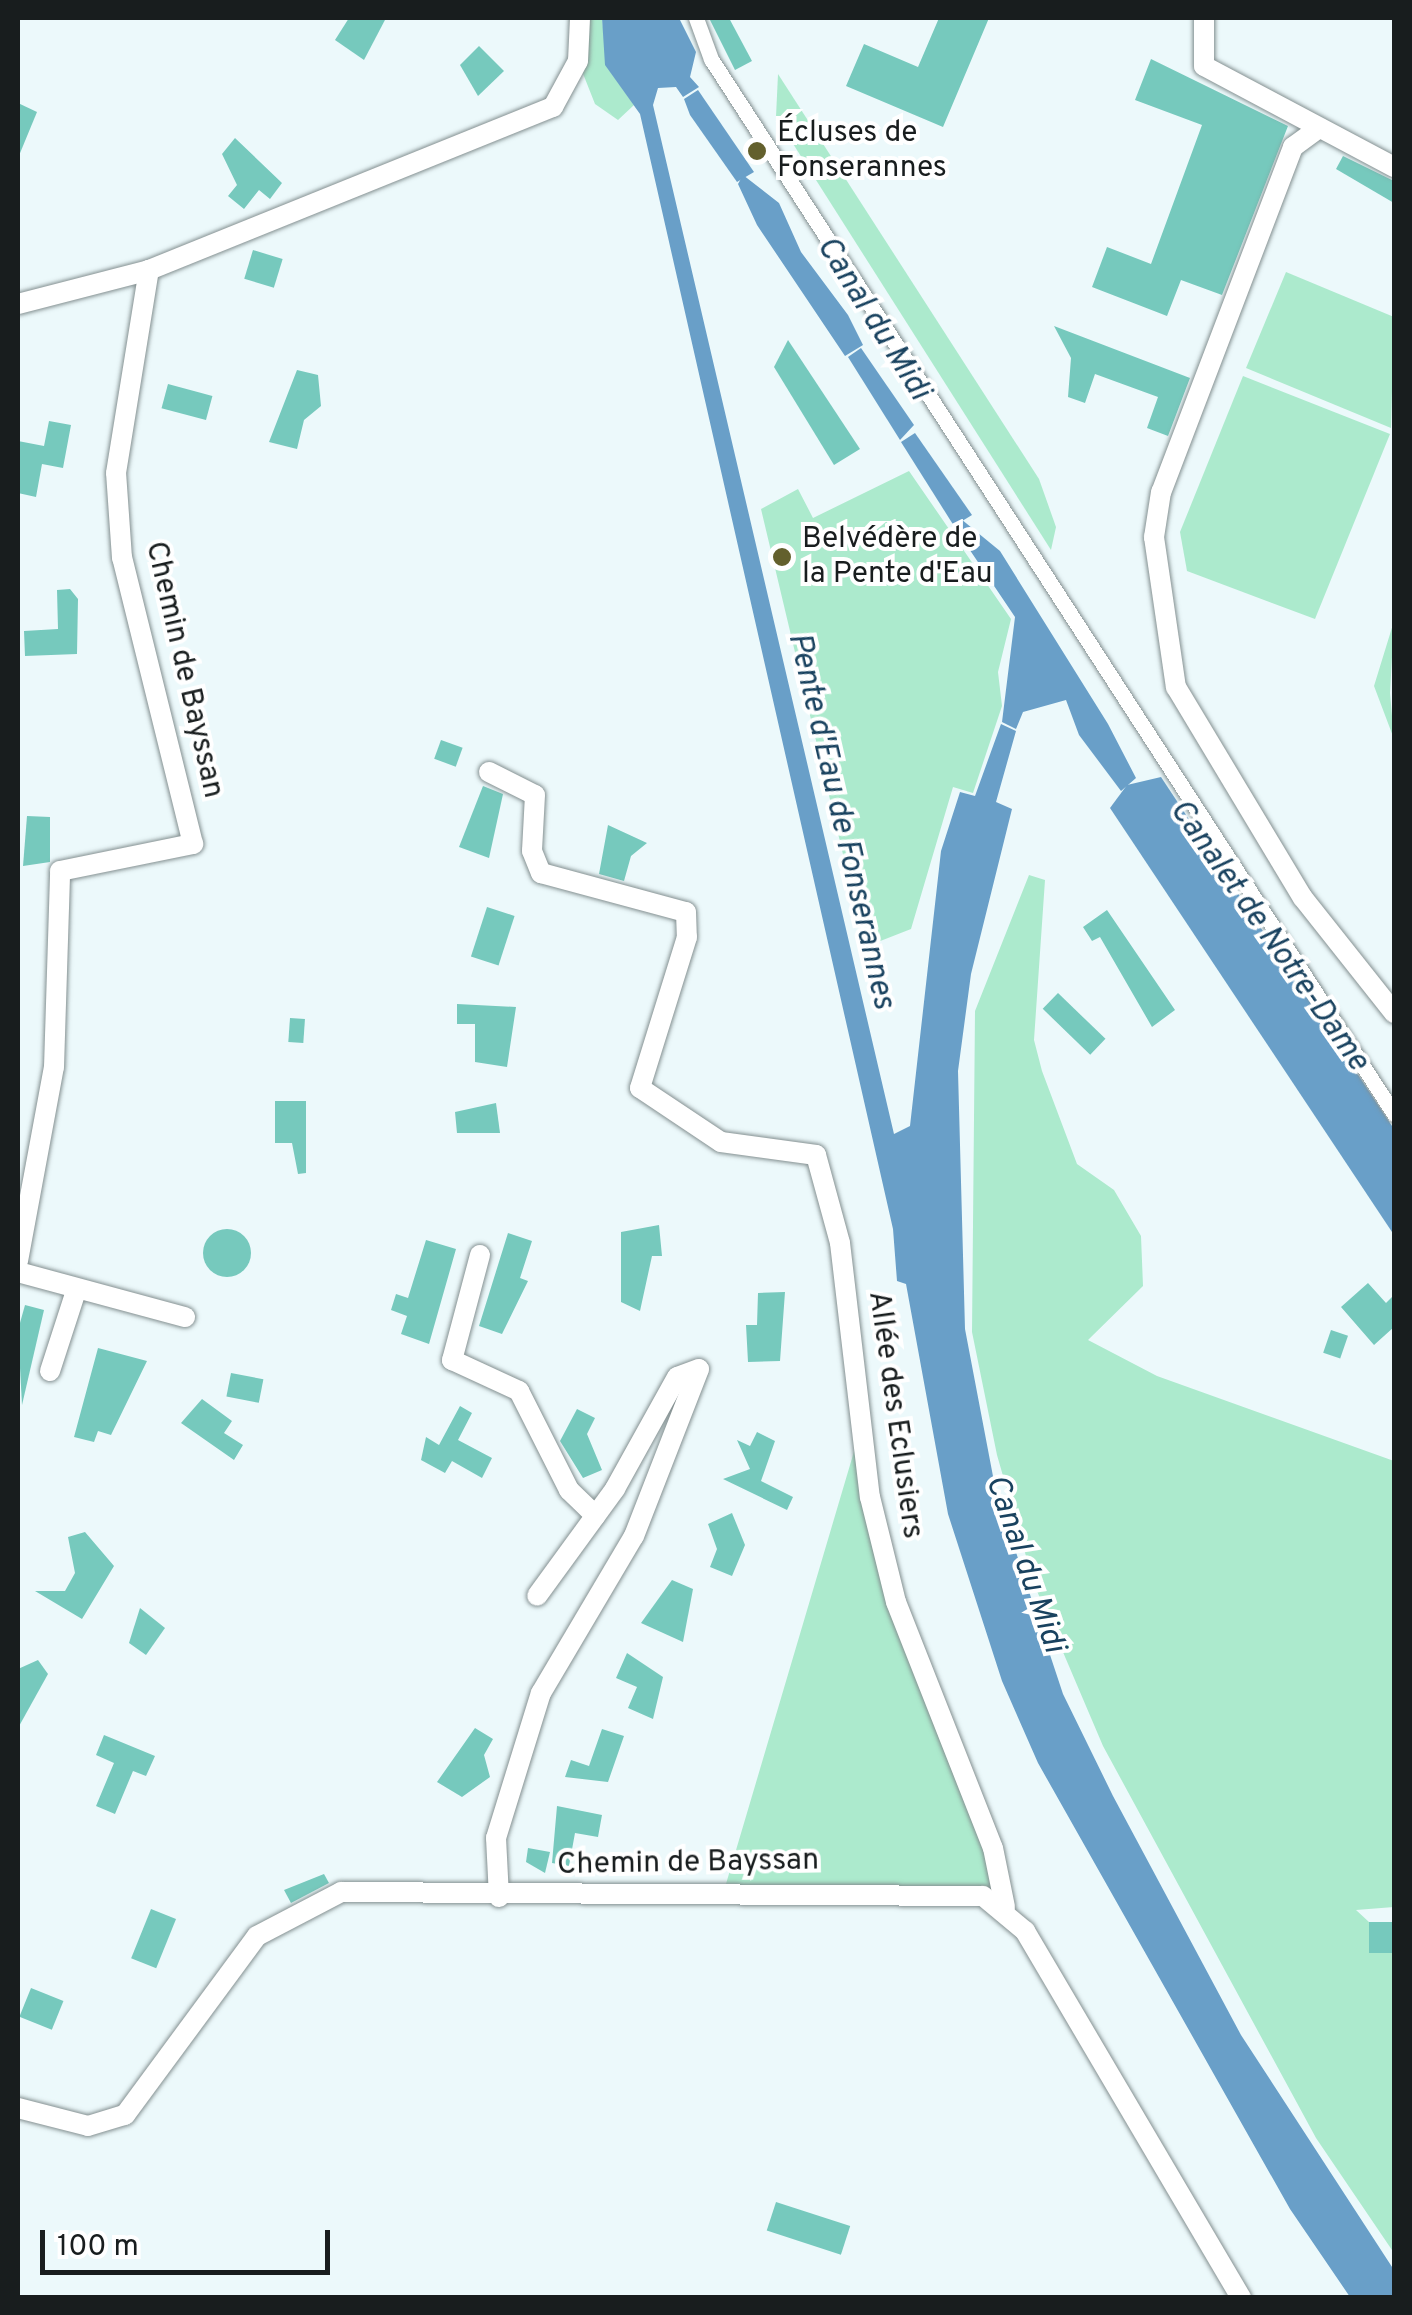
<!DOCTYPE html>
<meta charset="utf-8">
<style>
body{margin:0}
#map{position:relative;width:1412px;height:2315px;overflow:hidden;background:#ecf9fb;font-family:Overpass,sans-serif}
div>[style]{position:absolute}
[style*='--x']{left:calc(var(--x)*1px);top:calc(var(--y)*1px);width:calc(var(--w)*1px);rotate:calc(var(--a)*1deg)}
.green>*{inset:0;background:#aceacd}
.water>*{inset:0;background:#699fc8}
.building>*{inset:0;background:#76c9bd;transform-origin:0 0}
.round{border-radius:50%}
.roads{filter:drop-shadow(0 0 2px #849091) drop-shadow(0 0 2px #849091)}
.pedestrian>*{height:15px;margin:-7.5px;padding:0 7.5px;transform-origin:7.5px;border-radius:7.5px;background:#fff}
.minor>*{height:20px;margin:-10px;padding:0 10px;transform-origin:10px;border-radius:10px;background:#fff}
.dots>*{width:28px;height:28px;translate:-50% -50%;box-sizing:border-box;border:5px solid #fff;border-radius:50%}
span{translate:-50% -50%;white-space:nowrap;text-align:center;line-height:1.15;-webkit-text-stroke:8px #fff;paint-order:stroke}
.poi-label{font-size:30px;color:#181d1e}
.left{translate:0 -50%;text-align:left}
.street-label{font-size:30px;color:#181d1e}
.water-label{font-size:32px;color:#19425f;font-style:italic}
.frame{position:absolute;inset:0;border:20px solid #181d1e;pointer-events:none}
.scale{position:absolute;left:40px;top:2230px;width:290px;height:45px;box-sizing:border-box;border:5px solid #181d1e;border-top:0;padding-left:12px;font-size:30px;line-height:35px;white-space:nowrap;color:#181d1e;-webkit-text-stroke:8px #fff;paint-order:stroke}
</style>
<div id="map">
<div class="green">
<div style="clip-path:polygon(580px 18px,602px 18px,607px 67px,634px 105px,618px 120px,595px 104px,578px 61px)"></div>
<div style="clip-path:polygon(778px 74px,1039px 479px,1056px 527px,1051px 550px,776px 117px)"></div>
<div style="clip-path:polygon(1286px 272px,1394px 317px,1391px 428px,1246px 368px)"></div>
<div style="clip-path:polygon(1243px 376px,1390px 434px,1315px 619px,1187px 571px,1180px 532px)"></div>
<div style="clip-path:polygon(909px 471px,1011px 619px,998px 672px,1002px 706px,973px 793px,953px 787px,911px 929px,865px 947px,761px 509px,798px 489px,813px 518px)"></div>
<div style="clip-path:polygon(1394px 621px,1390px 693px,1394px 739px,1374px 686px)"></div>
<div style="clip-path:polygon(1029px 875px,1045px 880px,1034px 1040px,1042px 1071px,1077px 1164px,1114px 1190px,1141px 1236px,1143px 1286px,1088px 1340px,1157px 1376px,1394px 1461px,1394px 1907px,1356px 1910px,1369px 1922px,1370px 1953px,1394px 1953px,1394px 2253px,1316px 2138px,1103px 1746px,1034px 1584px,997px 1455px,972px 1332px,975px 1011px)"></div>
<div style="clip-path:polygon(858px 1438px,870px 1497px,1005px 1907px,723px 1894px)"></div>
</div>
<div class="water">
<div style="clip-path:polygon(602px 18px,679px 18px,696px 52px,690px 77px,699px 87px,683px 97px,676px 87px,658px 88px,653px 105px,894px 1134px,910px 1126px,941px 851px,960px 792px,975px 796px,1001px 724px,1016px 731px,996px 802px,1012px 809px,971px 974px,958px 1071px,965px 1329px,996px 1492px,1063px 1694px,1113px 1796px,1241px 2035px,1394px 2270px,1394px 2297px,1350px 2297px,1290px 2209px,1038px 1763px,1002px 1681px,948px 1514px,906px 1284px,897px 1281px,893px 1229px,640px 114px,605px 65px)"></div>
<div style="clip-path:polygon(698px 90px,754px 172px,737px 182px,690px 115px,684px 99px)"></div>
<div style="clip-path:polygon(743px 175px,779px 203px,801px 252px,848px 315px,863px 345px,845px 356px,757px 225px,738px 184px)"></div>
<div style="clip-path:polygon(861px 348px,914px 425px,900px 440px,848px 357px)"></div>
<div style="clip-path:polygon(915px 433px,972px 515px,954px 526px,901px 442px)"></div>
<div style="clip-path:polygon(961px 519px,1000px 551px,1108px 724px,1136px 778px,1121px 791px,1079px 735px,1066px 700px,1023px 712px,1016px 729px,1002px 722px,1015px 617px,955px 528px)"></div>
<div style="clip-path:polygon(1161px 777px,1394px 1129px,1394px 1235px,1110px 808px,1127px 785px)"></div>
</div>
<div class="building">
<div style="clip-path:polygon(349px 18px,386px 18px,364px 60px,335px 40px)"></div>
<div style="clip-path:polygon(709px 18px,729px 18px,752px 61px,735px 70px)"></div>
<div style="clip-path:polygon(939px 18px,989px 18px,943px 127px,846px 86px,864px 44px,918px 67px)"></div>
<div style="clip-path:polygon(479px 46px,504px 71px,478px 96px,460px 65px)"></div>
<div style="clip-path:polygon(1151px 59px,1288px 126px,1222px 295px,1181px 280px,1167px 316px,1092px 287px,1107px 247px,1151px 264px,1202px 125px,1135px 100px)"></div>
<div style="clip-path:polygon(18px 103px,37px 112px,18px 158px)"></div>
<div style="clip-path:polygon(235px 138px,282px 183px,270px 199px,259px 190px,244px 209px,228px 196px,237px 185px,222px 154px)"></div>
<div style="clip-path:polygon(1343px 156px,1394px 181px,1394px 203px,1336px 169px)"></div>
<div style="left:253px;top:250px;width:31px;height:30px;rotate:17deg"></div>
<div style="clip-path:polygon(1054px 326px,1190px 378px,1168px 436px,1147px 428px,1158px 397px,1095px 374px,1085px 403px,1068px 397px,1071px 358px)"></div>
<div style="clip-path:polygon(788px 340px,860px 449px,834px 465px,774px 367px)"></div>
<div style="clip-path:polygon(297px 370px,318px 375px,321px 406px,304px 420px,297px 449px,269px 442px)"></div>
<div style="left:168px;top:384px;width:46px;height:25px;rotate:15deg"></div>
<div style="clip-path:polygon(49px 421px,71px 425px,63px 468px,42px 464px,36px 497px,18px 493px,18px 441px,44px 446px)"></div>
<div style="clip-path:polygon(70px 589px,78px 599px,77px 654px,25px 656px,24px 631px,58px 629px,57px 590px)"></div>
<div style="left:441px;top:740px;width:23px;height:20px;rotate:20deg"></div>
<div style="clip-path:polygon(483px 786px,503px 794px,489px 858px,459px 847px)"></div>
<div style="clip-path:polygon(27px 816px,50px 817px,50px 862px,23px 866px)"></div>
<div style="clip-path:polygon(608px 825px,647px 843px,631px 856px,624px 881px,599px 874px)"></div>
<div style="left:487px;top:907px;width:29px;height:52px;rotate:18deg"></div>
<div style="clip-path:polygon(1107px 910px,1175px 1010px,1152px 1027px,1100px 937px,1092px 941px,1083px 927px)"></div>
<div style="left:1058px;top:993px;width:66px;height:22px;rotate:44deg"></div>
<div style="clip-path:polygon(457px 1004px,516px 1007px,507px 1067px,475px 1062px,475px 1024px,457px 1024px)"></div>
<div style="left:290px;top:1018px;width:15px;height:24px;rotate:4deg"></div>
<div style="clip-path:polygon(275px 1101px,306px 1101px,306px 1173px,298px 1174px,292px 1143px,275px 1143px)"></div>
<div style="clip-path:polygon(496px 1103px,500px 1133px,457px 1133px,455px 1112px)"></div>
<div style="clip-path:polygon(659px 1225px,662px 1256px,652px 1256px,640px 1311px,621px 1302px,621px 1232px)"></div>
<div class="round" style="left:203px;top:1229px;width:48px;height:48px"></div>
<div style="clip-path:polygon(508px 1233px,532px 1241px,520px 1278px,528px 1281px,502px 1334px,479px 1326px)"></div>
<div style="clip-path:polygon(426px 1240px,456px 1249px,429px 1344px,401px 1334px,407px 1316px,391px 1310px,396px 1294px,408px 1298px)"></div>
<div style="clip-path:polygon(1368px 1283px,1386px 1303px,1394px 1295px,1394px 1327px,1374px 1345px,1341px 1307px)"></div>
<div style="clip-path:polygon(785px 1292px,780px 1361px,748px 1362px,746px 1325px,757px 1325px,758px 1293px)"></div>
<div style="clip-path:polygon(25px 1305px,44px 1310px,22px 1405px,18px 1330px)"></div>
<div style="left:1331px;top:1330px;width:18px;height:24px;rotate:19deg"></div>
<div style="clip-path:polygon(98px 1348px,147px 1361px,111px 1435px,98px 1431px,94px 1442px,74px 1437px)"></div>
<div style="left:231px;top:1373px;width:33px;height:24px;rotate:11deg"></div>
<div style="clip-path:polygon(202px 1399px,232px 1421px,224px 1433px,243px 1445px,234px 1460px,181px 1423px)"></div>
<div style="clip-path:polygon(460px 1406px,472px 1413px,458px 1440px,492px 1458px,482px 1478px,452px 1461px,445px 1473px,421px 1460px,426px 1437px,439px 1445px)"></div>
<div style="clip-path:polygon(577px 1409px,595px 1418px,587px 1434px,602px 1470px,583px 1478px,560px 1441px)"></div>
<div style="clip-path:polygon(757px 1432px,775px 1441px,761px 1481px,793px 1497px,787px 1510px,723px 1479px,750px 1469px,737px 1440px,750px 1446px)"></div>
<div style="clip-path:polygon(732px 1513px,745px 1545px,732px 1576px,710px 1567px,717px 1549px,708px 1524px)"></div>
<div style="clip-path:polygon(85px 1532px,114px 1566px,82px 1619px,35px 1591px,65px 1591px,75px 1573px,68px 1537px)"></div>
<div style="clip-path:polygon(672px 1580px,693px 1589px,683px 1642px,641px 1623px)"></div>
<div style="clip-path:polygon(140px 1608px,165px 1628px,146px 1655px,129px 1643px)"></div>
<div style="clip-path:polygon(627px 1653px,663px 1677px,653px 1719px,628px 1708px,637px 1687px,616px 1678px)"></div>
<div style="clip-path:polygon(38px 1660px,48px 1674px,18px 1728px,18px 1669px)"></div>
<div style="clip-path:polygon(475px 1728px,493px 1739px,484px 1755px,490px 1777px,462px 1797px,437px 1782px)"></div>
<div style="clip-path:polygon(602px 1729px,624px 1736px,608px 1782px,565px 1777px,571px 1760px,589px 1766px)"></div>
<div style="clip-path:polygon(104px 1735px,155px 1756px,146px 1776px,133px 1771px,115px 1814px,96px 1806px,114px 1763px,96px 1755px)"></div>
<div style="clip-path:polygon(557px 1806px,602px 1815px,598px 1837px,575px 1833px,569px 1866px,552px 1863px)"></div>
<div style="clip-path:polygon(528px 1848px,550px 1852px,545px 1873px,526px 1862px)"></div>
<div style="clip-path:polygon(324px 1874px,329px 1883px,291px 1903px,284px 1890px)"></div>
<div style="left:151px;top:1909px;width:27px;height:53px;rotate:22deg"></div>
<div style="left:1369px;top:1922px;width:25px;height:31px"></div>
<div style="left:31px;top:1988px;width:35px;height:31px;rotate:22deg"></div>
<div style="left:776px;top:2202px;width:78px;height:30px;rotate:18deg"></div>
</div>
<div class="roads">
<div class="pedestrian">
<div style="--x:696;--y:18;--w:44;--a:69.9"></div>
<div style="--x:711;--y:59;--w:1257;--a:57.08"></div>
</div>
<div class="minor">
<div style="--x:1204;--y:18;--w:48;--a:90"></div>
<div style="--x:1204;--y:66;--w:215;--a:28"></div>
<div style="--x:1319;--y:128;--w:32;--a:144"></div>
<div style="--x:1293;--y:147;--w:369;--a:110.9"></div>
<div style="--x:1161;--y:492;--w:46;--a:98.8"></div>
<div style="--x:1154;--y:537;--w:152;--a:81.7"></div>
<div style="--x:1176;--y:687;--w:246;--a:59"></div>
<div style="--x:1303;--y:898;--w:147;--a:51.6"></div>
<div style="--x:18;--y:304;--w:135;--a:-14.5"></div>
<div style="--x:149;--y:270;--w:436;--a:-22"></div>
<div style="--x:553;--y:107;--w:52;--a:-61.5"></div>
<div style="--x:578;--y:61;--w:43;--a:-87.3"></div>
<div style="--x:489;--y:772;--w:51;--a:26.6"></div>
<div style="--x:535;--y:795;--w:56;--a:93.1"></div>
<div style="--x:532;--y:851;--w:24;--a:68"></div>
<div style="--x:541;--y:873;--w:150;--a:15.1"></div>
<div style="--x:686;--y:912;--w:25;--a:88"></div>
<div style="--x:687;--y:937;--w:158;--a:107.3"></div>
<div style="--x:640;--y:1088;--w:97;--a:33.7"></div>
<div style="--x:721;--y:1142;--w:96;--a:7.8"></div>
<div style="--x:816;--y:1155;--w:91;--a:74.7"></div>
<div style="--x:840;--y:1243;--w:256;--a:83.3"></div>
<div style="--x:870;--y:1497;--w:108;--a:76.1"></div>
<div style="--x:896;--y:1602;--w:264;--a:68.5"></div>
<div style="--x:993;--y:1848;--w:60;--a:78.5"></div>
<div style="--x:480;--y:1255;--w:109;--a:104.9"></div>
<div style="--x:452;--y:1360;--w:74;--a:24.8"></div>
<div style="--x:519;--y:1391;--w:111;--a:63.2"></div>
<div style="--x:569;--y:1490;--w:37;--a:44"></div>
<div style="--x:18;--y:1261;--w:197;--a:-79.5"></div>
<div style="--x:54;--y:1067;--w:196;--a:-88.2"></div>
<div style="--x:60;--y:871;--w:136;--a:-11.5"></div>
<div style="--x:193;--y:844;--w:295;--a:-103.9"></div>
<div style="--x:122;--y:558;--w:85;--a:-94"></div>
<div style="--x:116;--y:473;--w:206;--a:-80.8"></div>
<div style="--x:18;--y:1272;--w:173;--a:15.1"></div>
<div style="--x:50;--y:1371;--w:81;--a:-72"></div>
<div style="--x:499;--y:1897;--w:59;--a:-92.9"></div>
<div style="--x:496;--y:1838;--w:152;--a:-72.8"></div>
<div style="--x:541;--y:1693;--w:182;--a:-59.4"></div>
<div style="--x:634;--y:1536;--w:179;--a:-68.7"></div>
<div style="--x:699;--y:1369;--w:23;--a:160"></div>
<div style="--x:677;--y:1377;--w:128;--a:119"></div>
<div style="--x:615;--y:1489;--w:132;--a:126.1"></div>
<div style="--x:18;--y:2108;--w:72;--a:14.4"></div>
<div style="--x:88;--y:2126;--w:39;--a:-17"></div>
<div style="--x:125;--y:2115;--w:222;--a:-53.6"></div>
<div style="--x:257;--y:1936;--w:95;--a:-27.6"></div>
<div style="--x:341;--y:1892;--w:642;--a:0.36"></div>
<div style="--x:983;--y:1896;--w:55;--a:39.8"></div>
<div style="--x:1025;--y:1931;--w:426;--a:59.5"></div>
</div>
</div>
<div class="dots">
<div style="left:757px;top:151px;background:#63602d"></div>
<div style="left:782px;top:557px;background:#63602d"></div>
</div>
<div class="poi-label">
<span class="left" style="left:777px;top:151px">Écluses de<br>Fonserannes</span>
<span class="left" style="left:802px;top:557px">Belvédère de<br>la Pente d'Eau</span>
</div>
<div class="street-label">
<span style="left:183px;top:670px;rotate:77deg">Chemin de Bayssan</span>
<span style="left:894px;top:1415px;rotate:82deg">Allée des Eclusiers</span>
<span style="left:688px;top:1864px;rotate:-1deg">Chemin de Bayssan</span>
</div>
<div class="water-label">
<span style="left:872px;top:319px;rotate:58deg">Canal du Midi</span>
<span style="left:840px;top:821px;rotate:77deg">Pente d'Eau de Fonserannes</span>
<span style="left:1268px;top:936px;rotate:55deg">Canalet de Notre-Dame</span>
<span style="left:1024px;top:1564px;rotate:71deg">Canal du Midi</span>
</div>
<div class="frame"></div>
<div class="scale">100 m</div>
</div>
